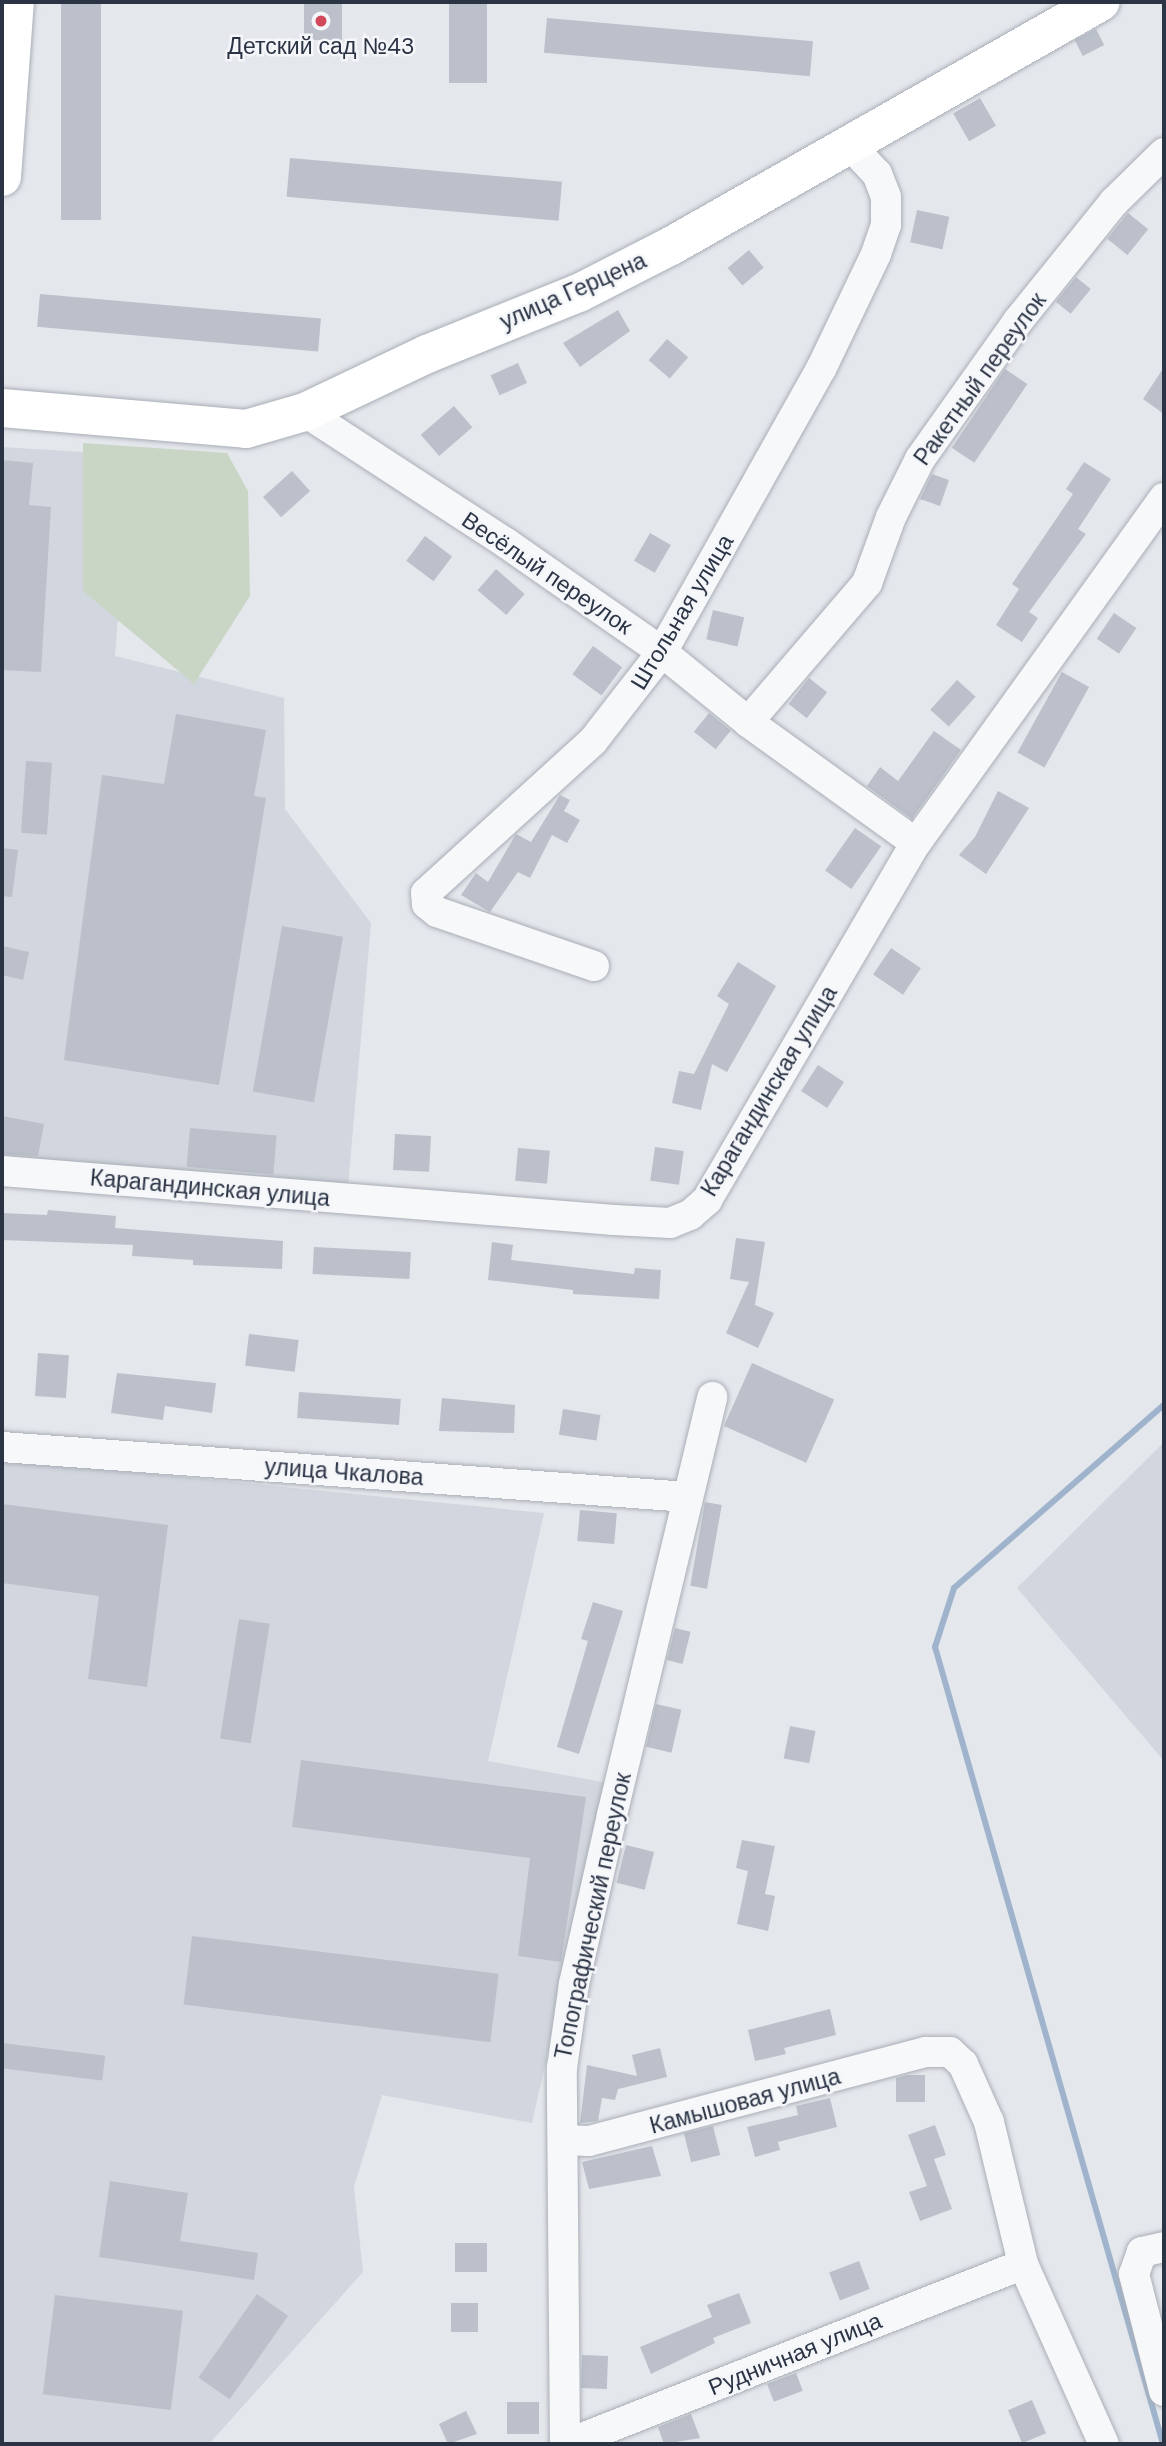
<!DOCTYPE html>
<meta charset="utf-8">
<style>
body{margin:0}
#map{position:relative;width:1166px;height:2446px;overflow:hidden;background:#e4e7ec;font-family:"DM Sans",sans-serif}
div>[style]{position:absolute}
[style*='--x']{left:calc(var(--x)*1px);top:calc(var(--y)*1px);width:calc(var(--w)*1px);rotate:calc(var(--a)*1deg)}
.built>*{inset:0;background:#d2d6de}
.green>*{inset:0;background:#c9d6c5}
.stream>*{height:6px;margin:-3px;padding:0 3px;transform-origin:3px;border-radius:3px;background:#9fb4cc}
.building>*{inset:0;background:#bbc0ca;transform-origin:0 0}
.roads{filter:drop-shadow(0 0 2px #a9aeb7) drop-shadow(0 0 2px #a9aeb7)}
.minor>*{height:30px;margin:-15px;padding:0 15px;transform-origin:15px;border-radius:15px;background:#f7f8fa}
.major>*{height:38px;margin:-19px;padding:0 19px;transform-origin:19px;border-radius:19px;background:#fff}
.dots>*{width:19px;height:19px;translate:-50% -50%;box-sizing:border-box;border:4px solid #f4f6f9;border-radius:50%}
span{translate:-50% -50%;white-space:nowrap;text-align:center;line-height:1.15;-webkit-text-stroke:5px #f4f6f9;paint-order:stroke}
.poi-label{font-size:23px;color:#2b3445}
.street-label{font-size:23px;color:#2b3445}
.frame{position:absolute;inset:0;border:4px solid #2b3445;pointer-events:none}
</style>
<div id="map">
<div class="built">
<div style="clip-path:polygon(2px 447px,130px 455px,115px 656px,284px 698px,285px 809px,371px 923px,348px 1186px,2px 1163px)"></div>
<div style="clip-path:polygon(1164px 1442px,1164px 1761px,1017px 1588px)"></div>
<div style="clip-path:polygon(2px 1459px,544px 1513px,488px 1761px,608px 1783px,532px 2123px,382px 2095px,354px 2187px,363px 2272px,209px 2444px,2px 2444px)"></div>
</div>
<div class="green">
<div style="clip-path:polygon(83px 443px,227px 453px,248px 491px,250px 596px,194px 684px,83px 591px)"></div>
</div>
<div class="stream">
<div style="--x:1163;--y:2444;--w:829;--a:-105.96"></div>
<div style="--x:935;--y:1647;--w:62;--a:-72.1"></div>
<div style="--x:954;--y:1588;--w:279;--a:-41.1"></div>
</div>
<div class="building">
<div style="left:61px;top:2px;width:40px;height:218px"></div>
<div style="left:304px;top:2px;width:38px;height:38px"></div>
<div style="left:449px;top:2px;width:38px;height:81px"></div>
<div style="left:547px;top:18px;width:267px;height:35px;rotate:5deg"></div>
<div style="left:1096px;top:29px;width:18px;height:24px;rotate:63deg"></div>
<div style="left:980px;top:98px;width:32px;height:31px;rotate:60deg"></div>
<div style="left:290px;top:158px;width:273px;height:39px;rotate:5deg"></div>
<div style="left:917px;top:210px;width:33px;height:33px;rotate:12deg"></div>
<div style="left:1128px;top:213px;width:26px;height:33px;rotate:39deg"></div>
<div style="left:749px;top:250px;width:23px;height:28px;rotate:50deg"></div>
<div style="left:1076px;top:277px;width:19px;height:32px;rotate:39deg"></div>
<div style="left:40px;top:294px;width:282px;height:33px;rotate:5deg"></div>
<div style="clip-path:polygon(618px 310px,630px 331px,580px 367px,563px 343px)"></div>
<div style="left:667px;top:339px;width:28px;height:28px;rotate:41deg"></div>
<div style="left:518px;top:363px;width:22px;height:30px;rotate:66deg"></div>
<div style="clip-path:polygon(1164px 367px,1164px 414px,1143px 399px)"></div>
<div style="left:1005px;top:369px;width:27px;height:95px;rotate:34deg"></div>
<div style="left:454px;top:406px;width:28px;height:44px;rotate:49deg"></div>
<div style="clip-path:polygon(2px 460px,33px 463px,29px 505px,51px 507px,41px 672px,2px 670px)"></div>
<div style="clip-path:polygon(1084px 462px,1111px 479px,1078px 529px,1086px 534px,1029px 612px,1038px 618px,1022px 642px,996px 625px,1019px 589px,1012px 584px,1073px 494px,1066px 489px)"></div>
<div style="left:292px;top:471px;width:27px;height:39px;rotate:48deg"></div>
<div style="clip-path:polygon(932px 474px,949px 480px,940px 506px,920px 499px)"></div>
<div style="left:650px;top:533px;width:24px;height:32px;rotate:30deg"></div>
<div style="left:425px;top:536px;width:34px;height:31px;rotate:37deg"></div>
<div style="left:496px;top:569px;width:38px;height:28px;rotate:41deg"></div>
<div style="left:713px;top:610px;width:32px;height:30px;rotate:13deg"></div>
<div style="left:1114px;top:613px;width:27px;height:31px;rotate:34deg"></div>
<div style="left:593px;top:646px;width:36px;height:35px;rotate:36deg"></div>
<div style="left:1062px;top:672px;width:31px;height:92px;rotate:29deg"></div>
<div style="left:809px;top:678px;width:23px;height:33px;rotate:38deg"></div>
<div style="left:957px;top:680px;width:25px;height:40px;rotate:42deg"></div>
<div style="left:709px;top:713px;width:28px;height:24px;rotate:39deg"></div>
<div style="clip-path:polygon(176px 714px,266px 730px,254px 796px,266px 798px,219px 1085px,64px 1060px,102px 775px,164px 784px)"></div>
<div style="clip-path:polygon(934px 731px,961px 750px,912px 819px,867px 786px,880px 767px,898px 781px)"></div>
<div style="left:26px;top:761px;width:26px;height:72px;rotate:4deg"></div>
<div style="clip-path:polygon(998px 791px,1029px 808px,986px 874px,959px 855px,975px 837px)"></div>
<div style="clip-path:polygon(560px 795px,570px 800px,564px 811px,580px 820px,567px 843px,552px 835px,530px 878px,518px 872px,490px 912px,461px 895px,476px 873px,488px 882px,516px 834px,531px 842px)"></div>
<div style="left:855px;top:828px;width:32px;height:52px;rotate:35deg"></div>
<div style="clip-path:polygon(2px 848px,18px 850px,12px 897px,2px 896px)"></div>
<div style="left:282px;top:926px;width:62px;height:168px;rotate:10deg"></div>
<div style="clip-path:polygon(2px 946px,29px 952px,23px 980px,2px 975px)"></div>
<div style="left:891px;top:948px;width:36px;height:32px;rotate:34deg"></div>
<div style="clip-path:polygon(738px 962px,776px 986px,727px 1072px,712px 1064px,701px 1110px,672px 1103px,679px 1071px,694px 1074px,729px 1004px,717px 996px)"></div>
<div style="left:818px;top:1065px;width:31px;height:31px;rotate:33deg"></div>
<div style="clip-path:polygon(2px 1116px,44px 1124px,38px 1156px,2px 1154px)"></div>
<div style="left:190px;top:1128px;width:87px;height:39px;rotate:5deg"></div>
<div style="left:395px;top:1134px;width:36px;height:36px;rotate:3deg"></div>
<div style="left:655px;top:1147px;width:29px;height:34px;rotate:8deg"></div>
<div style="left:518px;top:1148px;width:32px;height:33px;rotate:5deg"></div>
<div style="clip-path:polygon(48px 1210px,116px 1216px,115px 1228px,283px 1241px,282px 1269px,193px 1265px,193px 1260px,132px 1256px,133px 1245px,2px 1240px,2px 1213px,47px 1215px)"></div>
<div style="clip-path:polygon(736px 1238px,765px 1242px,755px 1305px,774px 1313px,758px 1348px,726px 1333px,749px 1282px,730px 1279px)"></div>
<div style="clip-path:polygon(492px 1242px,513px 1245px,511px 1260px,634px 1274px,635px 1268px,661px 1270px,659px 1299px,573px 1294px,573px 1290px,488px 1280px)"></div>
<div style="left:314px;top:1247px;width:97px;height:27px;rotate:3deg"></div>
<div style="left:249px;top:1334px;width:50px;height:32px;rotate:7deg"></div>
<div style="left:38px;top:1353px;width:31px;height:43px;rotate:4deg"></div>
<div style="left:752px;top:1363px;width:90px;height:69px;rotate:24deg"></div>
<div style="clip-path:polygon(117px 1373px,216px 1383px,212px 1413px,165px 1406px,163px 1420px,111px 1413px)"></div>
<div style="left:299px;top:1392px;width:102px;height:26px;rotate:4deg"></div>
<div style="clip-path:polygon(442px 1398px,515px 1405px,514px 1433px,439px 1431px)"></div>
<div style="left:563px;top:1409px;width:38px;height:26px;rotate:9deg"></div>
<div style="left:705px;top:1502px;width:17px;height:85px;rotate:10deg"></div>
<div style="clip-path:polygon(2px 1504px,168px 1525px,147px 1687px,88px 1679px,99px 1596px,2px 1583px)"></div>
<div style="left:580px;top:1510px;width:37px;height:31px;rotate:5deg"></div>
<div style="clip-path:polygon(593px 1602px,623px 1611px,579px 1754px,557px 1747px,588px 1641px,581px 1639px)"></div>
<div style="left:239px;top:1619px;width:31px;height:121px;rotate:9deg"></div>
<div style="left:675px;top:1628px;width:16px;height:33px;rotate:14deg"></div>
<div style="left:656px;top:1704px;width:26px;height:44px;rotate:13deg"></div>
<div style="left:790px;top:1726px;width:26px;height:33px;rotate:11deg"></div>
<div style="clip-path:polygon(301px 1760px,586px 1797px,561px 1962px,518px 1956px,530px 1858px,292px 1827px)"></div>
<div style="clip-path:polygon(742px 1840px,775px 1846px,765px 1894px,775px 1896px,768px 1931px,737px 1924px,748px 1871px,736px 1868px)"></div>
<div style="left:626px;top:1845px;width:29px;height:39px;rotate:14deg"></div>
<div style="left:192px;top:1936px;width:309px;height:69px;rotate:7deg"></div>
<div style="clip-path:polygon(830px 2009px,836px 2035px,784px 2048px,786px 2054px,755px 2061px,748px 2030px)"></div>
<div style="left:2px;top:2043px;width:104px;height:25px;rotate:7deg"></div>
<div style="clip-path:polygon(660px 2048px,667px 2077px,618px 2089px,615px 2100px,602px 2098px,598px 2121px,580px 2123px,587px 2065px,637px 2076px,632px 2055px)"></div>
<div style="clip-path:polygon(907px 2075px,925px 2075px,925px 2102px,896px 2102px,896px 2078px)"></div>
<div style="clip-path:polygon(830px 2098px,837px 2127px,778px 2142px,780px 2150px,755px 2157px,747px 2127px,798px 2115px,796px 2106px)"></div>
<div style="clip-path:polygon(935px 2125px,946px 2155px,934px 2159px,952px 2209px,920px 2221px,909px 2192px,927px 2186px,908px 2135px)"></div>
<div style="left:713px;top:2126px;width:30px;height:30px;rotate:76deg"></div>
<div style="clip-path:polygon(652px 2146px,661px 2176px,589px 2189px,582px 2162px)"></div>
<div style="clip-path:polygon(110px 2181px,188px 2193px,180px 2241px,258px 2253px,254px 2280px,99px 2257px)"></div>
<div style="left:455px;top:2243px;width:32px;height:29px"></div>
<div style="left:859px;top:2261px;width:30px;height:32px;rotate:69deg"></div>
<div style="clip-path:polygon(739px 2293px,751px 2323px,713px 2338px,715px 2343px,651px 2374px,640px 2347px,712px 2317px,707px 2305px)"></div>
<div style="left:257px;top:2294px;width:38px;height:102px;rotate:35deg"></div>
<div style="left:55px;top:2295px;width:129px;height:100px;rotate:7deg"></div>
<div style="left:451px;top:2303px;width:27px;height:29px"></div>
<div style="left:582px;top:2355px;width:26px;height:33px;rotate:2deg"></div>
<div style="left:796px;top:2373px;width:19px;height:31px;rotate:69deg"></div>
<div style="left:1032px;top:2400px;width:36px;height:26px;rotate:67deg"></div>
<div style="left:507px;top:2402px;width:32px;height:32px"></div>
<div style="clip-path:polygon(466px 2411px,477px 2434px,448px 2444px,439px 2424px)"></div>
<div style="clip-path:polygon(691px 2414px,700px 2438px,664px 2444px,658px 2427px)"></div>
</div>
<div class="roads">
<div class="minor">
<div style="--x:305;--y:412;--w:240;--a:33.1"></div>
<div style="--x:506;--y:543;--w:190;--a:34.9"></div>
<div style="--x:662;--y:652;--w:111;--a:39.1"></div>
<div style="--x:748;--y:722;--w:207;--a:35.8"></div>
<div style="--x:748;--y:722;--w:183;--a:-49.4"></div>
<div style="--x:867;--y:583;--w:70;--a:-70"></div>
<div style="--x:891;--y:517;--w:65;--a:-63.4"></div>
<div style="--x:920;--y:459;--w:169;--a:-54.6"></div>
<div style="--x:1018;--y:321;--w:153;--a:-51.1"></div>
<div style="--x:1114;--y:202;--w:70;--a:-44.4"></div>
<div style="--x:594;--y:966;--w:166;--a:-161"></div>
<div style="--x:437;--y:912;--w:13;--a:-141"></div>
<div style="--x:427;--y:904;--w:11;--a:-95"></div>
<div style="--x:426;--y:893;--w:226;--a:-42.3"></div>
<div style="--x:593;--y:741;--w:113;--a:-52.2"></div>
<div style="--x:662;--y:652;--w:325;--a:-60.7"></div>
<div style="--x:821;--y:369;--w:127;--a:-64.4"></div>
<div style="--x:876;--y:254;--w:31;--a:-71"></div>
<div style="--x:886;--y:225;--w:28;--a:-90"></div>
<div style="--x:886;--y:197;--w:25;--a:-111"></div>
<div style="--x:877;--y:174;--w:40;--a:-133"></div>
<div style="--x:2;--y:1171;--w:614;--a:4.58"></div>
<div style="--x:614;--y:1220;--w:56;--a:3.1"></div>
<div style="--x:670;--y:1223;--w:22;--a:-22"></div>
<div style="--x:690;--y:1215;--w:23;--a:-41"></div>
<div style="--x:707;--y:1200;--w:414;--a:-59.7"></div>
<div style="--x:916;--y:843;--w:425;--a:-54.3"></div>
<div style="--x:2;--y:1447;--w:687;--a:4.17"></div>
<div style="--x:563;--y:2140;--w:26;--a:2"></div>
<div style="--x:589;--y:2141;--w:349;--a:-14.8"></div>
<div style="--x:926;--y:2052;--w:24;--a:0"></div>
<div style="--x:950;--y:2052;--w:18;--a:43"></div>
<div style="--x:963;--y:2064;--w:64;--a:65.9"></div>
<div style="--x:989;--y:2122;--w:146;--a:76.5"></div>
<div style="--x:1023;--y:2264;--w:197;--a:65.8"></div>
<div style="--x:1164;--y:2247;--w:23;--a:167"></div>
<div style="--x:1142;--y:2252;--w:23;--a:110"></div>
<div style="--x:1134;--y:2274;--w:121;--a:75.6"></div>
<div style="--x:565;--y:2444;--w:376;--a:-90.5"></div>
<div style="--x:562;--y:2068;--w:85;--a:-81.9"></div>
<div style="--x:574;--y:1984;--w:173;--a:-77.3"></div>
<div style="--x:612;--y:1815;--w:430;--a:-76.5"></div>
<div style="--x:567;--y:2444;--w:490;--a:-21.5"></div>
</div>
<div class="major">
<div style="--x:2;--y:177;--w:175;--a:-85.8"></div>
<div style="--x:2;--y:408;--w:245;--a:4.9"></div>
<div style="--x:246;--y:429;--w:61;--a:-16.1"></div>
<div style="--x:305;--y:412;--w:135;--a:-25.4"></div>
<div style="--x:427;--y:354;--w:164;--a:-21.9"></div>
<div style="--x:579;--y:293;--w:103;--a:-27.1"></div>
<div style="--x:671;--y:246;--w:494;--a:-29.6"></div>
</div>
</div>
<div class="dots">
<div style="left:321px;top:21px;background:#d1495b"></div>
</div>
<div class="poi-label">
<span style="left:321px;top:46px">Детский сад №43</span>
</div>
<div class="street-label">
<span style="left:573px;top:291px;rotate:-24deg">улица Герцена</span>
<span style="left:980px;top:379px;rotate:-54deg">Ракетный переулок</span>
<span style="left:547px;top:573px;rotate:34deg">Весёлый переулок</span>
<span style="left:682px;top:612px;rotate:-59deg">Штольная улица</span>
<span style="left:769px;top:1091px;rotate:-59deg">Карагандинская улица</span>
<span style="left:210px;top:1188px;rotate:5deg">Карагандинская улица</span>
<span style="left:344px;top:1472px;rotate:4deg">улица Чкалова</span>
<span style="left:593px;top:1916px;rotate:-78deg">Топографический переулок</span>
<span style="left:745px;top:2101px;rotate:-15deg">Камышовая улица</span>
<span style="left:795px;top:2354px;rotate:-22deg">Рудничная улица</span>
</div>
<div class="frame"></div>
</div>
